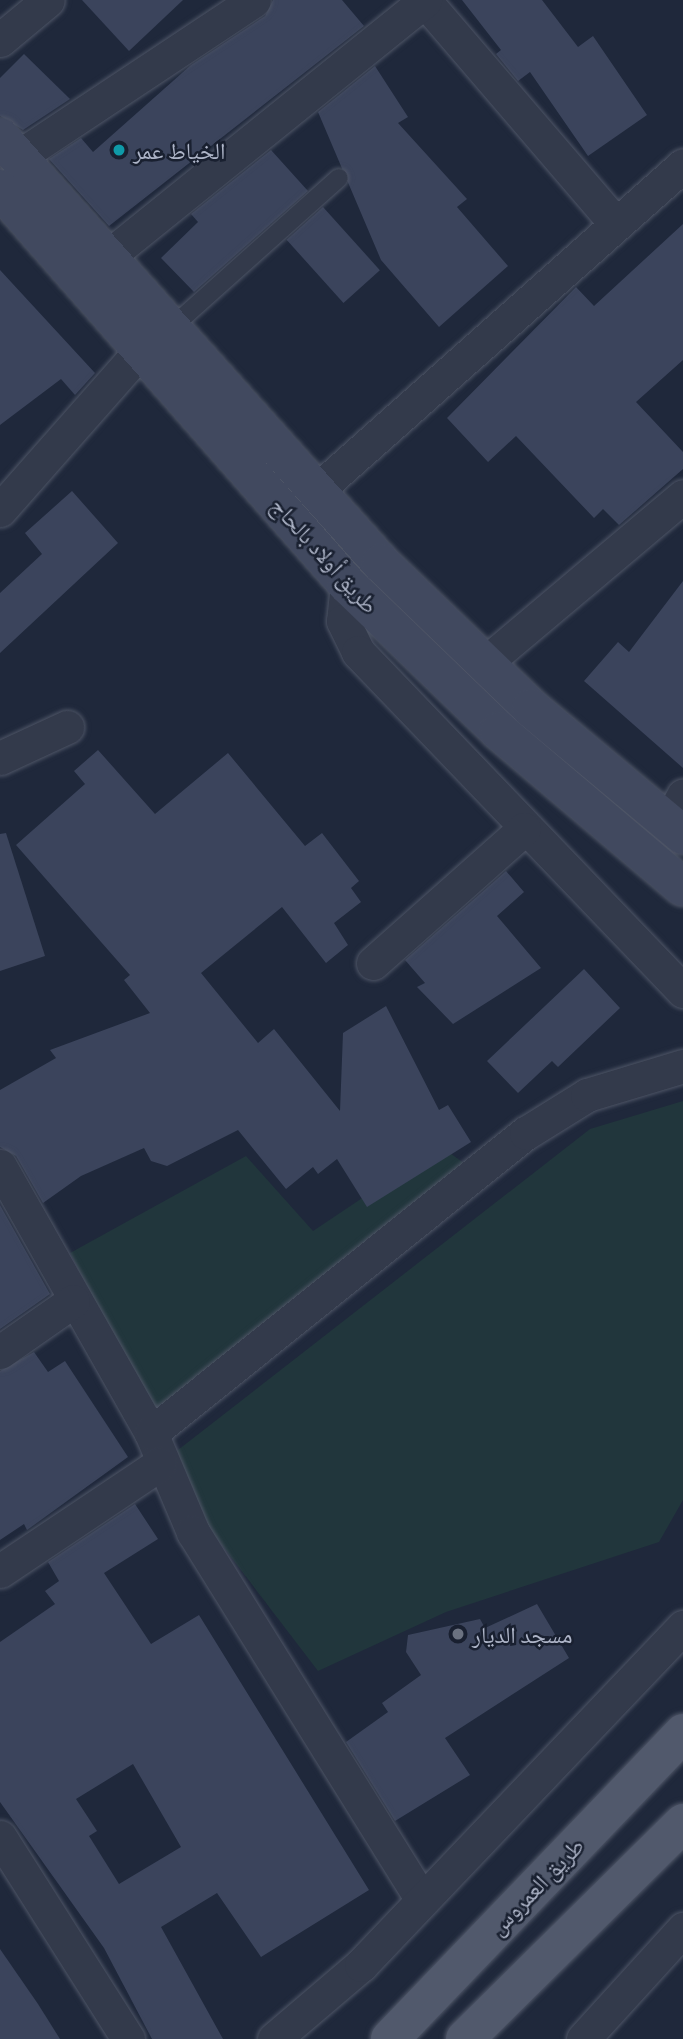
<!DOCTYPE html>
<meta charset="utf-8">
<style>
body{margin:0}
#map{position:relative;width:683px;height:2039px;overflow:hidden;background:#1f283b;font-family:Manrope,"Noto Naskh Arabic",sans-serif}
div>[style]{position:absolute}
[style*='--x']{left:calc(var(--x)*1px);top:calc(var(--y)*1px);width:calc(var(--w)*1px);rotate:calc(var(--a)*1deg)}
.green>*{inset:0;background:#21363c}
.building>*{inset:0;background:#3b445c;transform-origin:0 0}
.roads{filter:drop-shadow(0 0 2px #4e5566) drop-shadow(0 0 2px #4e5566)}
.service>*{height:18px;margin:-9px;padding:0 9px;transform-origin:9px;border-radius:9px;background:#333a4b}
.minor>*{height:33px;margin:-16.5px;padding:0 16.5px;transform-origin:16.5px;border-radius:16.5px;background:#333a4b}
.secondary>*{height:38px;margin:-19px;padding:0 19px;transform-origin:19px;border-radius:19px;background:#41495f}
.primary>*{height:38px;margin:-19px;padding:0 19px;transform-origin:19px;border-radius:19px;background:#51596c}
.dots>*{width:19px;height:19px;translate:-50% -50%;box-sizing:border-box;border:4px solid #192030;border-radius:50%}
span{translate:-50% -50%;white-space:nowrap;text-align:center;line-height:1.15;-webkit-text-stroke:5px #192030;paint-order:stroke}
.poi-label{font-size:23px;color:#aeb5c8}
.left{translate:0 -50%;text-align:left}
.street-label{font-size:23px;color:#aeb5c8}
</style>
<div id="map">
<div class="green">
<div style="clip-path:polygon(683px 1101px,683px 1500px,659px 1542px,446px 1612px,318px 1671px,160px 1464px,590px 1129px)"></div>
<div style="clip-path:polygon(440px 1146px,468px 1166px,154px 1417px,70px 1253px,246px 1156px,313px 1231px)"></div>
</div>
<div class="building">
<div style="clip-path:polygon(82px 0,183px 0,129px 51px)"></div>
<div style="clip-path:polygon(273px 0,342px 0,364px 26px,109px 226px,49px 159px,81px 138px,93px 152px,191px 65px,265px 16px)"></div>
<div style="clip-path:polygon(462px 0,542px 0,578px 47px,593px 36px,647px 115px,588px 156px,530px 72px,518px 81px,496px 54px,501px 50px)"></div>
<div style="clip-path:polygon(24px 54px,70px 99px,23px 130px,0 116px,0 78px)"></div>
<div style="clip-path:polygon(375px 66px,408px 117px,398px 123px,467px 199px,457px 207px,508px 266px,439px 327px,381px 260px,318px 112px)"></div>
<div style="clip-path:polygon(271px 150px,308px 191px,194px 292px,161px 258px,198px 222px,191px 214px)"></div>
<div style="left:323px;top:207px;width:85px;height:49px;rotate:48deg"></div>
<div style="clip-path:polygon(683px 224px,683px 360px,636px 402px,683px 452px,683px 469px,619px 525px,603px 509px,594px 518px,516px 436px,488px 462px,447px 418px,576px 287px,594px 306px)"></div>
<div style="clip-path:polygon(0 270px,95px 373px,75px 395px,61px 379px,0 425px)"></div>
<div style="clip-path:polygon(72px 491px,118px 543px,0 653px,0 593px,42px 554px,25px 533px)"></div>
<div style="clip-path:polygon(683px 581px,683px 768px,584px 681px,618px 642px,629px 652px)"></div>
<div style="clip-path:polygon(98px 750px,155px 814px,228px 753px,305px 846px,322px 833px,359px 881px,351px 888px,361px 902px,334px 923px,348px 945px,326px 963px,282px 907px,201px 973px,258px 1043px,274px 1029px,340px 1111px,343px 1033px,386px 1006px,439px 1110px,448px 1105px,471px 1142px,367px 1207px,337px 1159px,318px 1174px,313px 1167px,286px 1189px,238px 1130px,167px 1166px,151px 1161px,144px 1148px,81px 1176px,43px 1203px,16px 1156px,0 1147px,0 1090px,56px 1058px,50px 1050px,150px 1013px,124px 980px,130px 975px,16px 845px,85px 784px,74px 771px)"></div>
<div style="clip-path:polygon(6px 833px,45px 956px,0 971px,0 834px)"></div>
<div style="clip-path:polygon(506px 871px,524px 892px,497px 916px,541px 968px,453px 1024px,417px 987px,425px 983px,405px 960px)"></div>
<div style="clip-path:polygon(584px 969px,620px 1008px,558px 1067px,552px 1061px,518px 1093px,487px 1061px)"></div>
<div style="clip-path:polygon(0 1205px,50px 1294px,0 1329px)"></div>
<div style="clip-path:polygon(34px 1352px,48px 1372px,65px 1361px,128px 1457px,27px 1530px,24px 1524px,0 1540px,0 1371px)"></div>
<div style="clip-path:polygon(evenodd,135px 1504px,158px 1539px,104px 1573px,151px 1644px,199px 1615px,369px 1890px,261px 1957px,217px 1893px,161px 1927px,223px 2039px,152px 2039px,104px 1948px,0 1802px,0 1642px,55px 1604px,45px 1591px,59px 1581px,48px 1562px,135px 1504px,133px 1764px,181px 1847px,119px 1884px,89px 1836px,97px 1831px,76px 1799px,133px 1764px)"></div>
<div style="clip-path:polygon(537px 1604px,569px 1658px,445px 1738px,470px 1775px,395px 1821px,346px 1742px,388px 1712px,382px 1703px,421px 1675px,406px 1652px,408px 1635px,480px 1619px,485px 1628px)"></div>
<div style="clip-path:polygon(0 1949px,38px 2004px,60px 2039px,0 2039px)"></div>
</div>
<div class="roads">
<div class="service">
<div style="--x:171;--y:328;--w:225;--a:-41.8"></div>
</div>
<div class="minor">
<div style="--x:424;--y:0;--w:294;--a:49.4"></div>
<div style="--x:0;--y:40;--w:62;--a:-39.8"></div>
<div style="--x:18;--y:157;--w:283;--a:-33.6"></div>
<div style="--x:106;--y:258;--w:410;--a:-38.9"></div>
<div style="--x:315;--y:492;--w:492;--a:-41.6"></div>
<div style="--x:0;--y:510;--w:212;--a:-48.6"></div>
<div style="--x:347;--y:584;--w:37;--a:96"></div>
<div style="--x:343;--y:621;--w:34;--a:64"></div>
<div style="--x:358;--y:652;--w:470;--a:46.2"></div>
<div style="--x:485;--y:663;--w:259;--a:-40.1"></div>
<div style="--x:0;--y:758;--w:74;--a:-24.8"></div>
<div style="--x:669;--y:822;--w:30;--a:-62"></div>
<div style="--x:373;--y:963;--w:202;--a:-41.6"></div>
<div style="--x:0;--y:1166;--w:307;--a:60.5"></div>
<div style="--x:151;--y:1433;--w:108;--a:67"></div>
<div style="--x:193;--y:1532;--w:432;--a:58.1"></div>
<div style="--x:0;--y:1352;--w:89;--a:-34.9"></div>
<div style="--x:151;--y:1433;--w:480;--a:-38.7"></div>
<div style="--x:526;--y:1133;--w:72;--a:-31.9"></div>
<div style="--x:587;--y:1095;--w:100;--a:-16.8"></div>
<div style="--x:0;--y:1571;--w:192;--a:-33.8"></div>
<div style="--x:0;--y:1837;--w:239;--a:57.6"></div>
<div style="--x:274;--y:2039;--w:114;--a:-40.4"></div>
<div style="--x:361;--y:1965;--w:467;--a:-46.4"></div>
<div style="--x:583;--y:2039;--w:149;--a:-47.7"></div>
</div>
<div class="secondary">
<div style="--x:0;--y:137;--w:572;--a:48.19"></div>
<div style="--x:381;--y:563;--w:209;--a:44"></div>
<div style="--x:531;--y:708;--w:198;--a:39.9"></div>
<div style="--x:0;--y:189;--w:526;--a:48.7"></div>
<div style="--x:347;--y:584;--w:211;--a:44"></div>
<div style="--x:499;--y:731;--w:241;--a:40.3"></div>
</div>
<div class="primary">
<div style="--x:390;--y:2039;--w:424;--a:-46.2"></div>
<div style="--x:465;--y:2039;--w:307;--a:-44.7"></div>
</div>
</div>
<div class="dots">
<div style="left:119px;top:150px;background:#0f9aa8"></div>
<div style="left:458px;top:1634px;background:#6b7280"></div>
</div>
<div class="poi-label">
<span class="left" style="left:133px;top:150px">الخياط عمر</span>
<span class="left" style="left:472px;top:1634px">مسجد الديار</span>
</div>
<div class="street-label">
<span style="left:325px;top:555px;rotate:48deg">طريق أولاد بالحاج</span>
<span style="left:536px;top:1886px;rotate:-46deg">طريق العمروس</span>
</div>
</div>
